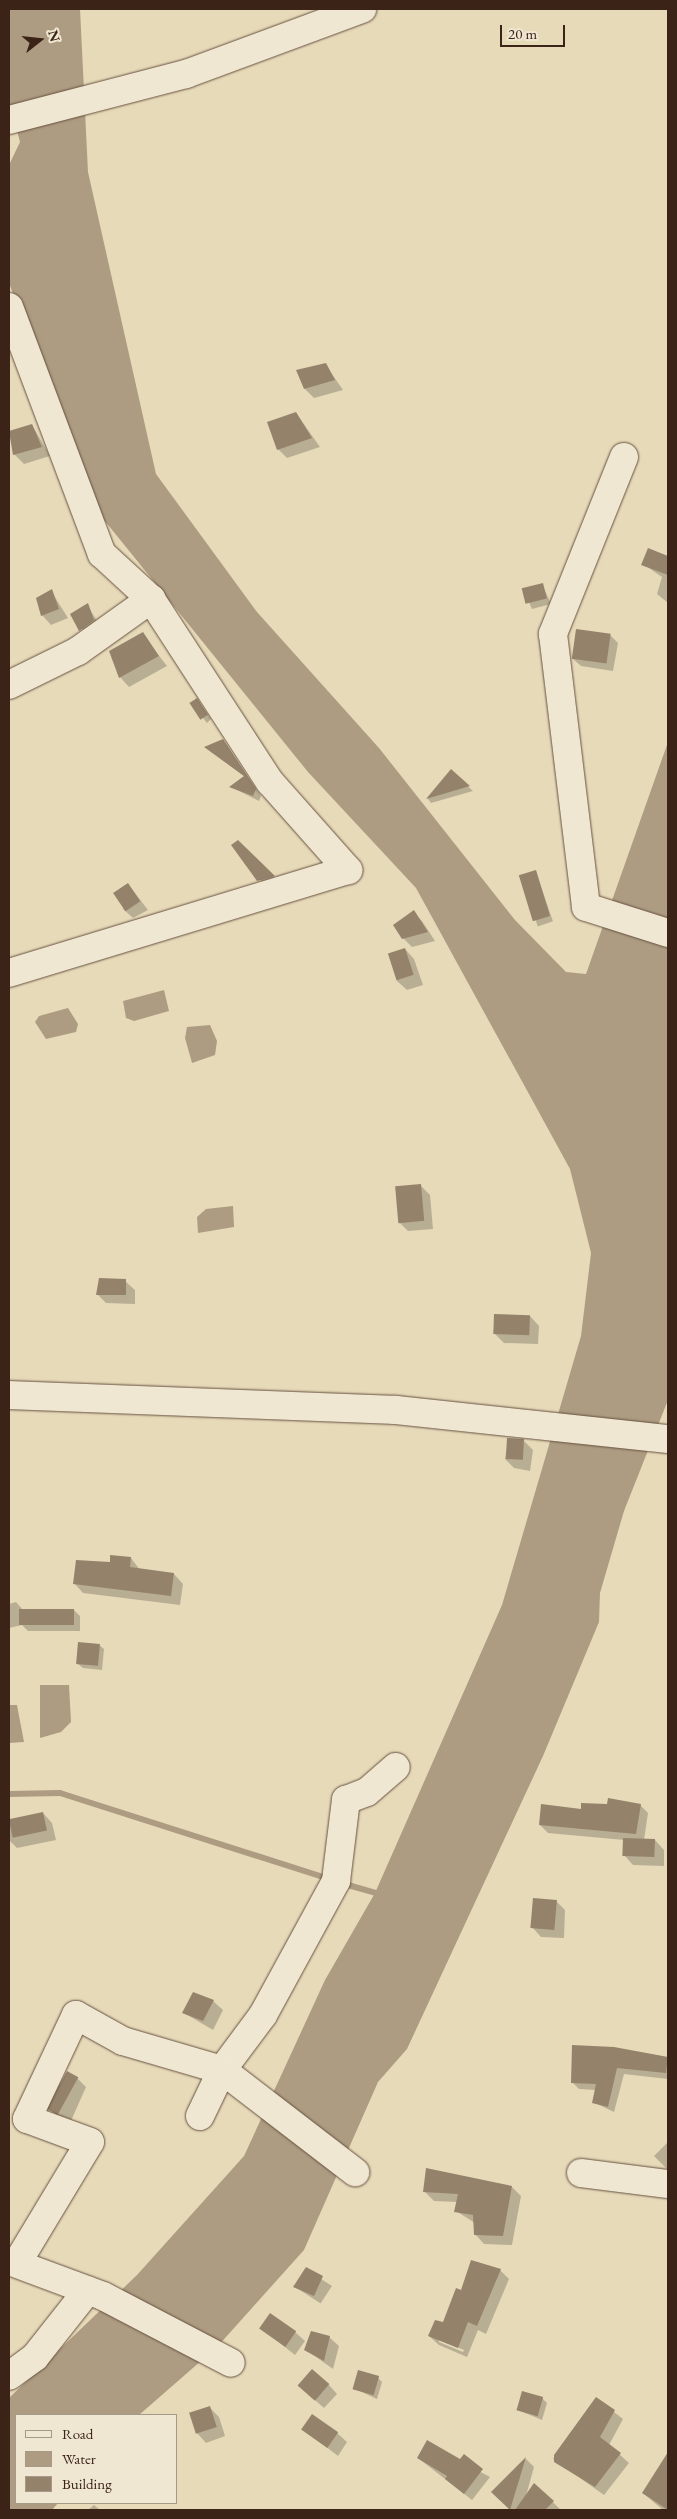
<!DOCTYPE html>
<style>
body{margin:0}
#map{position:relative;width:677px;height:2519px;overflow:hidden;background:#e7dab9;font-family:"EB Garamond",serif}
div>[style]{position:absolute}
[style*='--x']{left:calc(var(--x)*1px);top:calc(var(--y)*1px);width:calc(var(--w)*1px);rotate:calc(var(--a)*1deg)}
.water>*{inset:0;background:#ad9c82}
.shadow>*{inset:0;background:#0003;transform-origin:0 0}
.stream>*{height:6px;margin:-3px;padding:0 3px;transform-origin:3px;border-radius:3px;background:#ad9c82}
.building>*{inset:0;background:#95826b;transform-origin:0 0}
.roads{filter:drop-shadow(0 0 1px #675140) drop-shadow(0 0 1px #675140)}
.minor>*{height:28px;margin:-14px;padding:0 14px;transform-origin:14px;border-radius:14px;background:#efe7d2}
span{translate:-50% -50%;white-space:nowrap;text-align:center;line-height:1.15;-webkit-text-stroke:4px #efe7d2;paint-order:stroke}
.frame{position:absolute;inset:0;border:10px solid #3c2317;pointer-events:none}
.legend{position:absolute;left:15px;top:2414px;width:162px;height:90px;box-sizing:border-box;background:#efe7d2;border:1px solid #a79987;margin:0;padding:6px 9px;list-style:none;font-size:15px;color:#3c2317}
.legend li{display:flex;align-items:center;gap:10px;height:25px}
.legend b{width:25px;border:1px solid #a79987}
.north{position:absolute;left:15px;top:15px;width:50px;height:50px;-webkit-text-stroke:4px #efe7d2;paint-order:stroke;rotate:74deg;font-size:14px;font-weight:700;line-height:20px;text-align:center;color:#3c2317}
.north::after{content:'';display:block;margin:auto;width:18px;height:22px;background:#3c2317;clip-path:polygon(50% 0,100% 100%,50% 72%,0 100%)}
.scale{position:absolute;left:500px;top:25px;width:65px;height:22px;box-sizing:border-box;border:2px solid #3c2317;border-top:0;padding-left:6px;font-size:15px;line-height:18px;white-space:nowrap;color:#3c2317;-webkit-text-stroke:4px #efe7d2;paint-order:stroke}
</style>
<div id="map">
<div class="water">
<div style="clip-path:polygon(9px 9px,80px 9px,88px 172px,156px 474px,257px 612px,379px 748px,515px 920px,566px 972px,586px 974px,668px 742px,668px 1400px,624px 1511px,600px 1593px,599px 1622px,543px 1756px,407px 2049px,378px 2082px,304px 2250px,217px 2347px,139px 2415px,16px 2415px,16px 2503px,58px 2503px,52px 2510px,9px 2510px,9px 2398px,137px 2275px,244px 2156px,325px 1980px,375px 1893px,502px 1605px,581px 1336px,591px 1253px,570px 1169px,416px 888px,308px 772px,96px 510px,9px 283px,9px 165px,20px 142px,15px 123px,9px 118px)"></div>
<div style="clip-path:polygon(164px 990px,169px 1011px,134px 1021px,126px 1018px,123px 1001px)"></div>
<div style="clip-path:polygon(68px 1008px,78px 1024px,76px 1032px,46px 1039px,35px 1022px,39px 1016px)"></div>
<div style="clip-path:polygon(210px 1025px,217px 1041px,215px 1055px,192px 1063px,185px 1038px,187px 1027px)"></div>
<div style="clip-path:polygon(233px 1206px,234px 1227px,198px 1233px,197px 1217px,206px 1209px)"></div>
<div style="clip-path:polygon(40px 1685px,69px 1685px,71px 1722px,61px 1732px,40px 1738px)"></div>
<div style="clip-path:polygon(9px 1705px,17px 1705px,24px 1742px,9px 1743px)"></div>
</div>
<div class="shadow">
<div style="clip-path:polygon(325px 364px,343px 390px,314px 398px,305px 389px)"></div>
<div style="clip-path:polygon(296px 413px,320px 447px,287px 458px,278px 449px)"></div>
<div style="clip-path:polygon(32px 425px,50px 456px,24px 464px,14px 454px,9px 432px)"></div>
<div style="clip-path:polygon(649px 549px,668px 557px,668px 603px,657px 594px,662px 577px,643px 564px)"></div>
<div style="clip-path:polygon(542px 584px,551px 604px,532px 609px,523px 589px)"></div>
<div style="clip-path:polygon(51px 591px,68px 618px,51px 625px,42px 615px)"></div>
<div style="clip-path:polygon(87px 605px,103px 630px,90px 639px,71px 614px)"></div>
<div style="clip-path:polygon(142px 634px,167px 666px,129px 687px,120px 677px)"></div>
<div style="clip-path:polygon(610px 635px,618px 643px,613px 671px,581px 666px,573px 659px)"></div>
<div style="clip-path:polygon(196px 699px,211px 719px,207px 723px,191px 703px)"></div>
<div style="clip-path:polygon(223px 741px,261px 796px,259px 801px,231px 787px,245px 777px,212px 752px)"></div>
<div style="clip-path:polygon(451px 771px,473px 791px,431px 803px,428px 799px)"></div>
<div style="clip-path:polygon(238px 842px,280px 883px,265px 888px)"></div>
<div style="left:536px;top:872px;width:52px;height:16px;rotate:71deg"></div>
<div style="clip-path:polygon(128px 884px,148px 910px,133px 918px,123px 909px)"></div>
<div style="clip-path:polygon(413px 912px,422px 921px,435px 941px,412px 947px,403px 938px)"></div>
<div style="clip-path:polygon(405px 949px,414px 959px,423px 985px,407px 990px,397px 981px,389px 954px)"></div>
<div style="clip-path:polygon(421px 1186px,430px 1195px,433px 1229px,408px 1231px,399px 1222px)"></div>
<div style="clip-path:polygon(125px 1281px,135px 1290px,135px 1304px,106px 1303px,97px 1294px)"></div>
<div style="clip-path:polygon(530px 1316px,539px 1326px,538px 1344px,504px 1343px,495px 1334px)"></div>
<div style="clip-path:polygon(508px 1439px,524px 1441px,533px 1450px,530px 1471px,514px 1468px,505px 1459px)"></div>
<div style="clip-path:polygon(131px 1558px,140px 1570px,174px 1574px,183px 1584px,180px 1605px,83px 1593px,74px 1583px)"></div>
<div style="clip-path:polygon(16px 1602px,23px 1610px,74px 1610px,80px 1616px,80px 1631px,28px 1631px,22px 1625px,9px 1628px,9px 1604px)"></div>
<div style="clip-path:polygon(99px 1645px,104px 1649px,102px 1670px,83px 1668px,78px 1664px)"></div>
<div style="clip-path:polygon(640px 1805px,648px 1813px,644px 1840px,655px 1840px,664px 1850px,664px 1866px,633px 1865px,624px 1855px,624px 1840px,548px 1833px,540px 1825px,582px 1810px)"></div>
<div style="clip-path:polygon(43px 1813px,52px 1823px,56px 1840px,17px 1848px,9px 1840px,9px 1821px)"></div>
<div style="clip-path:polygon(556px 1901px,565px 1910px,564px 1938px,541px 1937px,532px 1927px)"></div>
<div style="clip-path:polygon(213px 2001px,223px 2010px,213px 2030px,184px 2013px)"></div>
<div style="clip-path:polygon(614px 2048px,668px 2058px,668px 2079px,624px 2074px,614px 2112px,593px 2102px,596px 2090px,579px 2089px,573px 2083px)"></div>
<div style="clip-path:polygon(77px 2078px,86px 2087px,70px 2123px,50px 2110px)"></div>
<div style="clip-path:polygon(668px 2142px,668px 2170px,654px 2156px)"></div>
<div style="clip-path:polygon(512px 2187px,521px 2196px,512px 2245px,484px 2244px,475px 2234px,475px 2223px,456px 2211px,457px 2202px,434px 2201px,424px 2191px)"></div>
<div style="left:306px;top:2269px;width:31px;height:21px;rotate:33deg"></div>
<div style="clip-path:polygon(evenodd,500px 2270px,509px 2279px,486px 2334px,478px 2330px,467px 2357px,439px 2345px,429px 2336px,444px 2324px,462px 2292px,500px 2270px,439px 2340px,464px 2350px,463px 2352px,439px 2342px,439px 2340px)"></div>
<div style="clip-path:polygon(261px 2328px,295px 2332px,305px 2341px,295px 2355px)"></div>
<div style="clip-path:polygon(329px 2337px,339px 2346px,333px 2369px,305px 2349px)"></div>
<div style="clip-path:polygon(378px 2378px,382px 2382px,377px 2399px,353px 2388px)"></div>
<div style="clip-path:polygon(328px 2384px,337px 2394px,324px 2408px,308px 2394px)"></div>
<div style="clip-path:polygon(542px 2398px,547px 2403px,542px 2420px,518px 2410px)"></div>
<div style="clip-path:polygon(596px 2398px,623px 2419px,609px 2445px,629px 2463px,604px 2495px,553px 2459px)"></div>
<div style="clip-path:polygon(209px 2407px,219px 2417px,225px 2436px,206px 2443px,197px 2433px)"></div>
<div style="clip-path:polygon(303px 2429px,337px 2433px,347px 2442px,338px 2456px)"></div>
<div style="clip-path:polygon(666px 2457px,668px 2510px,663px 2510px,643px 2493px)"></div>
<div style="clip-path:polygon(418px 2458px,460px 2461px,490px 2477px,472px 2500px)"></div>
<div style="clip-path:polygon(526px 2459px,534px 2467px,526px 2496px,535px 2485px,561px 2510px,511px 2510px,492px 2492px)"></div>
<div style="clip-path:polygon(94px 2505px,100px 2510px,88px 2510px)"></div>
</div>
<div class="stream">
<div style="--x:9;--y:1794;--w:51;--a:-1.1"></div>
<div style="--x:60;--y:1793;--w:282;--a:17.7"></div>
<div style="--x:341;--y:1883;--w:35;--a:16"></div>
</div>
<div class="building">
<div style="clip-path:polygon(326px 363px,335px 380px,304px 389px,296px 370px)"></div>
<div style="clip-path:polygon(296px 412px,312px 438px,277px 450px,267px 422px)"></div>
<div style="clip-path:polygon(32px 424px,42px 447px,13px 455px,9px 431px)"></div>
<div style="clip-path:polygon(648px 548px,668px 556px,668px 575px,641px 565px)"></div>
<div style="left:543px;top:583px;width:16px;height:22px;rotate:76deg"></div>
<div style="clip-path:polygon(52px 589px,59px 609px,41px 616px,36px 598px)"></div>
<div style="clip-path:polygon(88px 603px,94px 620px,79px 631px,70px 614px)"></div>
<div style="left:576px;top:629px;width:35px;height:30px;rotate:8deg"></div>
<div style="clip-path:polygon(143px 632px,159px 656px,119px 678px,109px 651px)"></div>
<div style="left:197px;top:698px;width:20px;height:9px;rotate:57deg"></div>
<div style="clip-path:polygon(223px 739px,256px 789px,253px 796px,229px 787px,244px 776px,204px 747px)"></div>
<div style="clip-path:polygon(451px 769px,470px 786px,426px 799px)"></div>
<div style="clip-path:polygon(238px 840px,275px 876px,257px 881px,231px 845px)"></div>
<div style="left:536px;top:870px;width:48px;height:18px;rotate:73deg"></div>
<div style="left:128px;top:883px;width:22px;height:18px;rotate:56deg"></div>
<div style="clip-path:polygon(414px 910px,428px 932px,402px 939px,393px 925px)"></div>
<div style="left:405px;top:948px;width:28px;height:18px;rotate:72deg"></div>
<div style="left:421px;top:1184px;width:37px;height:26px;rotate:85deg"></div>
<div style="clip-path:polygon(99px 1278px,126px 1279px,126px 1295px,96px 1295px)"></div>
<div style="left:494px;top:1314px;width:36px;height:20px;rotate:2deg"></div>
<div style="left:507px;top:1438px;width:17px;height:21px;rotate:3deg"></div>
<div style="clip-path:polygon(110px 1555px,131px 1557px,130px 1567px,174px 1573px,171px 1596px,73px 1584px,76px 1560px,110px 1562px)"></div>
<div style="left:19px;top:1609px;width:55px;height:16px"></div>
<div style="left:78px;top:1642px;width:22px;height:22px;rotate:5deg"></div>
<div style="clip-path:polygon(608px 1798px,641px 1804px,636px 1834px,539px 1825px,541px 1804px,581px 1809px,581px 1803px,607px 1804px)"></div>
<div style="left:43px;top:1812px;width:19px;height:35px;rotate:78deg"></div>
<div style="left:623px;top:1838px;width:32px;height:18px;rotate:2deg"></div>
<div style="left:533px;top:1898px;width:24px;height:30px;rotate:5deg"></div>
<div style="clip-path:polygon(193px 1992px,214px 2000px,203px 2021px,182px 2013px)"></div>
<div style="clip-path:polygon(572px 2045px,614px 2047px,668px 2057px,666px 2073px,617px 2068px,608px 2107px,592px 2103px,596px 2084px,571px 2083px)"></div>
<div style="left:67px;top:2071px;width:13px;height:43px;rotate:29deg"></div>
<div style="clip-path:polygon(426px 2168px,512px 2186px,503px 2236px,474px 2235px,473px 2215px,454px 2212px,458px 2194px,423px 2192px)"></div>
<div style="clip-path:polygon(471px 2260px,501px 2269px,477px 2326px,468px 2322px,458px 2348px,428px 2336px,435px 2320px,443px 2322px,456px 2288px,461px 2290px)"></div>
<div style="clip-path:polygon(306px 2267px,323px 2276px,314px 2296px,293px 2287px)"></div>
<div style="left:270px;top:2313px;width:32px;height:19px;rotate:35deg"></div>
<div style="clip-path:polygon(311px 2331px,330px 2336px,324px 2361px,304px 2350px)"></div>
<div style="left:312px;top:2369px;width:23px;height:22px;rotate:41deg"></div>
<div style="left:358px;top:2370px;width:22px;height:20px;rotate:16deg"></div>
<div style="left:522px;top:2391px;width:22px;height:20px;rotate:16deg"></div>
<div style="clip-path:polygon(596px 2397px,615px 2410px,600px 2437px,621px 2453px,595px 2487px,554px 2462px,554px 2455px)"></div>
<div style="left:210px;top:2406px;width:22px;height:22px;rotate:72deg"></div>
<div style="left:312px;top:2414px;width:32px;height:19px;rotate:35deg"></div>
<div style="clip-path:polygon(427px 2440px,460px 2459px,464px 2454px,483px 2469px,464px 2494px,445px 2479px,447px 2476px,417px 2458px)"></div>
<div style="clip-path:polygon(668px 2452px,668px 2510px,642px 2493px)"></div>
<div style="clip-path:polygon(526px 2457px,510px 2510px,491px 2492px)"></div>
<div style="clip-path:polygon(534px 2483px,554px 2501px,545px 2510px,515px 2510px)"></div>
</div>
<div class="roads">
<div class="minor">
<div style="--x:9;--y:120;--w:183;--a:-14.6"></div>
<div style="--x:186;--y:74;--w:188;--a:-20.3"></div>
<div style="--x:9;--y:307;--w:264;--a:69.4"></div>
<div style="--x:102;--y:554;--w:67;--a:42.6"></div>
<div style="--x:151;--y:599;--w:218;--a:57"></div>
<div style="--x:270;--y:782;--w:118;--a:48.4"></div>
<div style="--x:348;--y:870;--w:354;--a:163.1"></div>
<div style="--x:624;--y:457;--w:191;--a:111.9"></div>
<div style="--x:553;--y:634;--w:275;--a:83.1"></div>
<div style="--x:586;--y:907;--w:86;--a:17.6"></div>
<div style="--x:9;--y:685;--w:77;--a:-26.2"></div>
<div style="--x:78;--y:651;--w:90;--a:-35.5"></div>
<div style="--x:9;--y:1395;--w:387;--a:2.2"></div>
<div style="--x:396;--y:1410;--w:274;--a:6.1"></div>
<div style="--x:200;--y:2116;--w:51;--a:-64.4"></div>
<div style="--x:222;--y:2070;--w:69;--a:-53.3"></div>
<div style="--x:263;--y:2015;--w:153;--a:-61.4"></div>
<div style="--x:336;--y:1881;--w:82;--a:-83"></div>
<div style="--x:346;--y:1800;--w:22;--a:-21"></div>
<div style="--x:367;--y:1792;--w:38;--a:-41"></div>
<div style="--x:581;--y:2173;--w:88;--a:7.2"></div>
<div style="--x:9;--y:2261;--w:100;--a:20.4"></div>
<div style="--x:103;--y:2296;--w:144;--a:27.6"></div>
<div style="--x:17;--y:2263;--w:141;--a:-58.9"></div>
<div style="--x:90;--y:2142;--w:67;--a:-159.9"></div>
<div style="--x:27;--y:2119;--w:115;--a:-64.8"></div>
<div style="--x:76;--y:2015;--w:54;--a:29"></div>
<div style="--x:123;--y:2041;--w:103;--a:16.3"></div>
<div style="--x:222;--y:2070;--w:168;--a:37.5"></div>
<div style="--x:9;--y:2376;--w:32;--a:-36"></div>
<div style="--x:35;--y:2357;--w:85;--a:-51.7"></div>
</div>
</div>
<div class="frame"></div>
<ul class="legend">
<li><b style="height:6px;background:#efe7d2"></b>Road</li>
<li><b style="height:14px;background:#ad9c82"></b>Water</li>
<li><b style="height:14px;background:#95826b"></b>Building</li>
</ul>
<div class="north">N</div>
<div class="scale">20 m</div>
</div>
